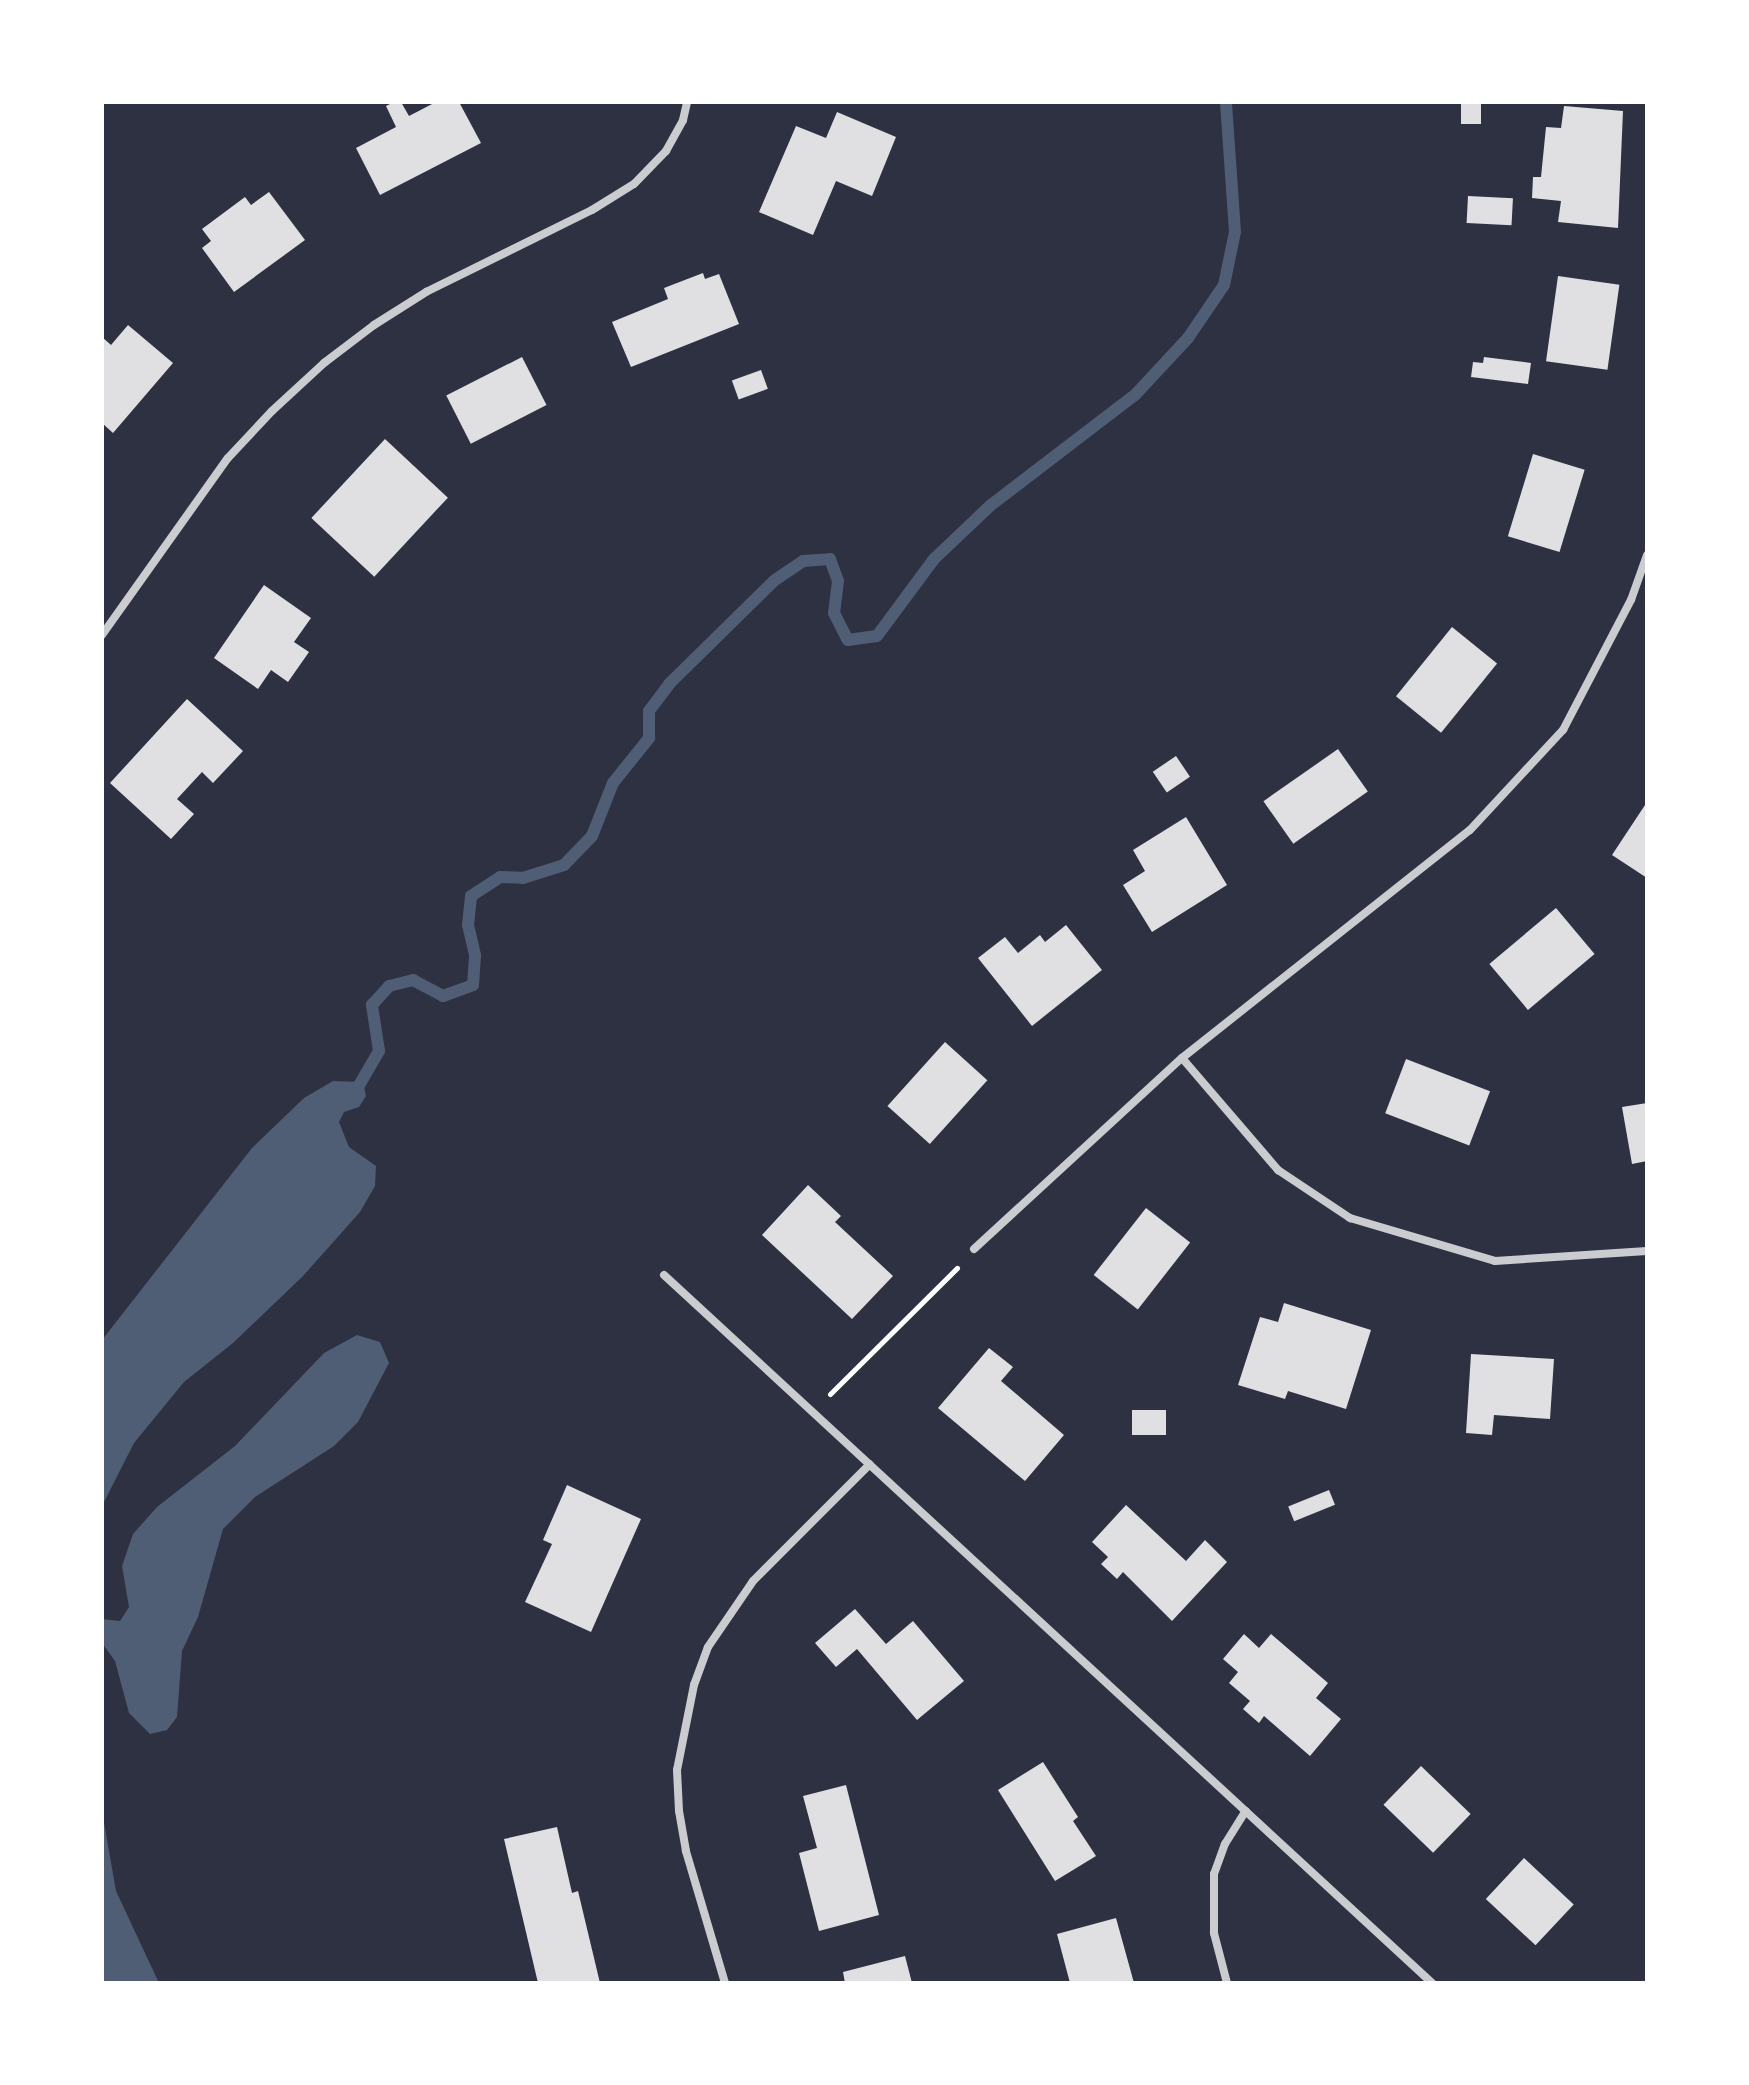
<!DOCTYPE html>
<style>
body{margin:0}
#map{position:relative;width:1749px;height:2085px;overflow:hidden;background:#2d3142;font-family:Manrope,sans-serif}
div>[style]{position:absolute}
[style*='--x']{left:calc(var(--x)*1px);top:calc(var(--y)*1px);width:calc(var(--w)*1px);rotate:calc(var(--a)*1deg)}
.water>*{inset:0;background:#4f5d75}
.stream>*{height:12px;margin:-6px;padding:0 6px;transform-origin:6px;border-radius:6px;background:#4f5d75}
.building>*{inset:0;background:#e0e0e3;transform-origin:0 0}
.path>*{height:5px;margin:-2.5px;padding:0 2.5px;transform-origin:2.5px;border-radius:2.5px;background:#fff}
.minor>*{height:8px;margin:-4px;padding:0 4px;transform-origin:4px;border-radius:4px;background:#caccd0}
span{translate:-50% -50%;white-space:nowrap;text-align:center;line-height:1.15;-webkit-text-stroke:6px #fff;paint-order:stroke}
.frame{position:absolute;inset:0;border:104px solid #fff;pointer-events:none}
</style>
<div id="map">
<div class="water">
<div style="clip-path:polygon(333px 1081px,363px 1082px,366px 1096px,359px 1107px,344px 1112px,339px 1122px,349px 1147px,376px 1166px,375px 1186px,360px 1212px,303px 1276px,233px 1343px,184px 1382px,134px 1443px,102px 1506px,102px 1340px,252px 1148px,304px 1098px)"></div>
<div style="clip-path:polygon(357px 1335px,380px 1342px,389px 1363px,358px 1422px,334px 1446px,255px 1497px,223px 1529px,198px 1617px,182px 1651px,177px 1717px,167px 1730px,150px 1734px,129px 1713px,115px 1661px,102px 1643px,102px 1619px,120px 1621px,129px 1607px,122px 1566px,133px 1534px,157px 1507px,235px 1446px,324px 1353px)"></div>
<div style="clip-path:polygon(102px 1811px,116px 1891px,159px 1983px,102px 1983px)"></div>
</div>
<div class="stream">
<div style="--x:354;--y:1094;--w:50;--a:-59.8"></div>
<div style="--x:379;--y:1051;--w:47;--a:-98.7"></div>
<div style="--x:372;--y:1005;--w:25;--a:-48"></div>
<div style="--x:389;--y:986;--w:25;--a:-14"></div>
<div style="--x:413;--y:980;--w:34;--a:28"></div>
<div style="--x:443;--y:996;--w:32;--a:-20"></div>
<div style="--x:473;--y:985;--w:30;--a:-86"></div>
<div style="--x:475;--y:955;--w:31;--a:-103"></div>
<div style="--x:468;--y:925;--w:29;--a:-84"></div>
<div style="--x:471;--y:896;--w:35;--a:-33"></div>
<div style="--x:500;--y:877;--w:23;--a:2"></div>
<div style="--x:523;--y:878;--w:43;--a:-17.6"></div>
<div style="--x:564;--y:865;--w:40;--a:-46"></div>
<div style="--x:592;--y:836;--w:57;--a:-68.4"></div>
<div style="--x:613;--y:783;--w:58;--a:-51.3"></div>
<div style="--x:649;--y:738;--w:27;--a:-90"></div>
<div style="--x:649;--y:711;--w:34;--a:-53"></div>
<div style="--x:669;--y:684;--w:148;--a:-44.5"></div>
<div style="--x:775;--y:580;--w:34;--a:-34"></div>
<div style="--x:803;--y:561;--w:27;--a:-4"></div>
<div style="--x:830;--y:559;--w:23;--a:70"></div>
<div style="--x:838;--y:581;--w:32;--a:97"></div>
<div style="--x:834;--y:613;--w:30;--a:63"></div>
<div style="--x:848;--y:640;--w:29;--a:-8"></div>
<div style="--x:877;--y:636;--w:96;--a:-53.5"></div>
<div style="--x:934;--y:559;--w:79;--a:-43.5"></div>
<div style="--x:991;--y:505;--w:181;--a:-37.4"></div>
<div style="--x:1135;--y:395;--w:78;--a:-47.1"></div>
<div style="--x:1188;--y:338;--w:64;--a:-55.8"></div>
<div style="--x:1224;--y:285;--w:54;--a:-78.3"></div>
<div style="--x:1235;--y:232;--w:130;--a:-94"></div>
</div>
<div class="building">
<div style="clip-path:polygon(394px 102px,401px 102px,409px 116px,436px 102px,459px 102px,481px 143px,380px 195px,356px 148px,396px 127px,386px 106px)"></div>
<div style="left:1461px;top:102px;width:20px;height:22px"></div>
<div style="clip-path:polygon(1564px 106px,1623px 111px,1618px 228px,1558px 222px,1561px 201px,1532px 198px,1533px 177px,1541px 177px,1546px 127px,1561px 128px)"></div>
<div style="clip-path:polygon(837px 112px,896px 137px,872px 196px,836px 181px,813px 235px,759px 212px,796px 126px,826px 138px)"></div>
<div style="clip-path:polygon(269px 192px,305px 240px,234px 292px,202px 248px,211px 241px,202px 229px,245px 197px,251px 205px)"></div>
<div style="left:1468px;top:196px;width:45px;height:27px;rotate:3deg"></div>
<div style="clip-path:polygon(703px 273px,705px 279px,719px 274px,739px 324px,631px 367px,612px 322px,668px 299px,664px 288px)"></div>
<div style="left:1558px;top:276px;width:62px;height:86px;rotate:8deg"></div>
<div style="clip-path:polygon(128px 325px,173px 363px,113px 433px,102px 423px,102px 337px,111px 345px)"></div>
<div style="left:522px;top:357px;width:54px;height:85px;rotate:63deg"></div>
<div style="clip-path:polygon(1484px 357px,1531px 363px,1528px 384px,1471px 377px,1473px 362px,1483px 363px)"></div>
<div style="left:761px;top:370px;width:20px;height:31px;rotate:70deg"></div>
<div style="left:385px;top:439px;width:86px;height:108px;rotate:43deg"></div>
<div style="left:1533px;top:454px;width:54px;height:86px;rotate:17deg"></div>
<div style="clip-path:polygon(264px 585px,311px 618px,294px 642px,309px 652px,288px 682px,271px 670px,258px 689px,214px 658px)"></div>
<div style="left:1452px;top:627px;width:58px;height:89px;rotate:39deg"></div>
<div style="clip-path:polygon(187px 699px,243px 751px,213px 783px,202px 772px,177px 799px,194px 814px,171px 839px,110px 783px)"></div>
<div style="left:1338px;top:749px;width:52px;height:91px;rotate:55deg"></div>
<div style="left:1176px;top:756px;width:25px;height:28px;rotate:56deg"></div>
<div style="clip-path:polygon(1647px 802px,1647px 878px,1612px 855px)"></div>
<div style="clip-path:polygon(1186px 817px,1227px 885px,1152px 932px,1123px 885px,1145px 871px,1133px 850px)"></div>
<div style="left:1556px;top:908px;width:60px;height:87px;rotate:50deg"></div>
<div style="clip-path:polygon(1066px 925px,1102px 970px,1032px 1026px,978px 958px,1005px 937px,1018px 953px,1040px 935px,1045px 942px)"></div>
<div style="left:945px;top:1042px;width:57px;height:86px;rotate:42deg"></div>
<div style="left:1406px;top:1059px;width:90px;height:58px;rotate:21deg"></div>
<div style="clip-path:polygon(1647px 1103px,1647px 1161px,1632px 1164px,1622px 1107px)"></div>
<div style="clip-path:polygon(808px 1185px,841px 1216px,835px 1222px,893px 1276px,852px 1319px,762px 1235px)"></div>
<div style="left:1146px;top:1208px;width:56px;height:85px;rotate:38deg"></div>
<div style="clip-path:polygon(1284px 1303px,1371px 1330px,1346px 1409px,1288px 1391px,1285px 1399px,1238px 1385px,1260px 1317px,1278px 1322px)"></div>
<div style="clip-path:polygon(989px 1348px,1013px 1367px,1001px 1381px,1064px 1435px,1025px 1481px,938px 1408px)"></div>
<div style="clip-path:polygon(1471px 1354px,1554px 1359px,1550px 1419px,1494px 1415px,1492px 1435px,1466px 1433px)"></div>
<div style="left:1166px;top:1410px;width:25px;height:34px;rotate:90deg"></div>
<div style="clip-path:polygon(567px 1485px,641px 1519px,591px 1632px,525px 1602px,552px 1544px,543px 1540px)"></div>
<div style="left:1329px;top:1490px;width:16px;height:44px;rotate:68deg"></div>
<div style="clip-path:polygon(1126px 1505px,1186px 1561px,1205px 1540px,1227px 1562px,1172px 1621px,1123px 1572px,1117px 1579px,1101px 1564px,1108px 1557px,1092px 1542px)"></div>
<div style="clip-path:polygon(855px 1609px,886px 1644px,913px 1621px,964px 1681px,917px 1720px,857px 1649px,836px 1667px,815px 1643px)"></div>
<div style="clip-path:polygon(1244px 1634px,1259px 1648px,1271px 1634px,1328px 1683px,1316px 1698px,1341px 1719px,1310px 1756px,1264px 1716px,1259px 1723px,1243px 1709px,1250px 1701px,1229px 1683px,1238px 1672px,1223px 1659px)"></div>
<div style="clip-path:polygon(1043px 1762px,1078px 1817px,1073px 1821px,1096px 1856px,1055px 1881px,998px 1790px)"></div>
<div style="left:1421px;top:1766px;width:69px;height:54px;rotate:44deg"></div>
<div style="clip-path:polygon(846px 1785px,879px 1915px,819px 1931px,799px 1853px,817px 1848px,803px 1796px)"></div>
<div style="clip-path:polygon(557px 1827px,572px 1893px,578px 1891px,600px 1983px,538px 1983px,504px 1839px)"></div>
<div style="left:1524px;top:1858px;width:68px;height:56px;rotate:43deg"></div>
<div style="clip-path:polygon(1116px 1918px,1134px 1983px,1070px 1983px,1057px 1934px)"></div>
<div style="clip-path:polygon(905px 1956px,912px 1983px,845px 1983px,843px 1972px)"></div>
</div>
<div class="path">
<div style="--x:830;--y:1394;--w:179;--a:-44.8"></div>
</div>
<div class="minor">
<div style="--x:102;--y:635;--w:217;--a:-54.6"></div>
<div style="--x:228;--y:458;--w:64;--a:-46.9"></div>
<div style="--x:272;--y:411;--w:71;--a:-42.7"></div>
<div style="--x:324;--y:363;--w:63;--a:-37.2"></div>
<div style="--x:374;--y:325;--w:62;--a:-32.4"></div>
<div style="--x:426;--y:292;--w:185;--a:-26.3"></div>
<div style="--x:592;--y:210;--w:49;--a:-31.8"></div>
<div style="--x:634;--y:184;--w:46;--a:-45.9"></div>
<div style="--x:666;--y:151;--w:35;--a:-61"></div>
<div style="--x:683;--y:120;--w:18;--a:-77"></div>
<div style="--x:1182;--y:1058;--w:148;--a:49.4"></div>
<div style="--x:1278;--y:1170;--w:87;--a:33.7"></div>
<div style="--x:1350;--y:1218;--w:151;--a:16.5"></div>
<div style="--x:1495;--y:1261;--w:152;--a:-3.8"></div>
<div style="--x:974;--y:1249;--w:282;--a:-42.6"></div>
<div style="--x:1182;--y:1058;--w:367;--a:-38.4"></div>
<div style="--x:1470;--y:830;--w:137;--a:-47.1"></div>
<div style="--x:1563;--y:730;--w:147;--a:-62.4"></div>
<div style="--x:1631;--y:600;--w:48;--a:-70.4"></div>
<div style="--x:664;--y:1275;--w:1045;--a:42.67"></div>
<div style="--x:725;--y:1983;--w:138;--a:-106.5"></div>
<div style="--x:686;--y:1851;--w:41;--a:-99.9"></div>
<div style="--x:679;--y:1811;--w:41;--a:-92.8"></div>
<div style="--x:677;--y:1770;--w:87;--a:-78.7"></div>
<div style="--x:694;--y:1685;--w:40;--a:-69.8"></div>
<div style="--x:708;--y:1647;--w:80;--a:-55.7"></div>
<div style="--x:753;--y:1581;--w:165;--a:-45"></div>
<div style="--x:1227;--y:1983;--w:52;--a:-104.6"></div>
<div style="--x:1214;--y:1933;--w:59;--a:-90"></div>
<div style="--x:1214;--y:1874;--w:32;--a:-70"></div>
<div style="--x:1225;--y:1844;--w:39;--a:-58"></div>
</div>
<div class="frame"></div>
</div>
